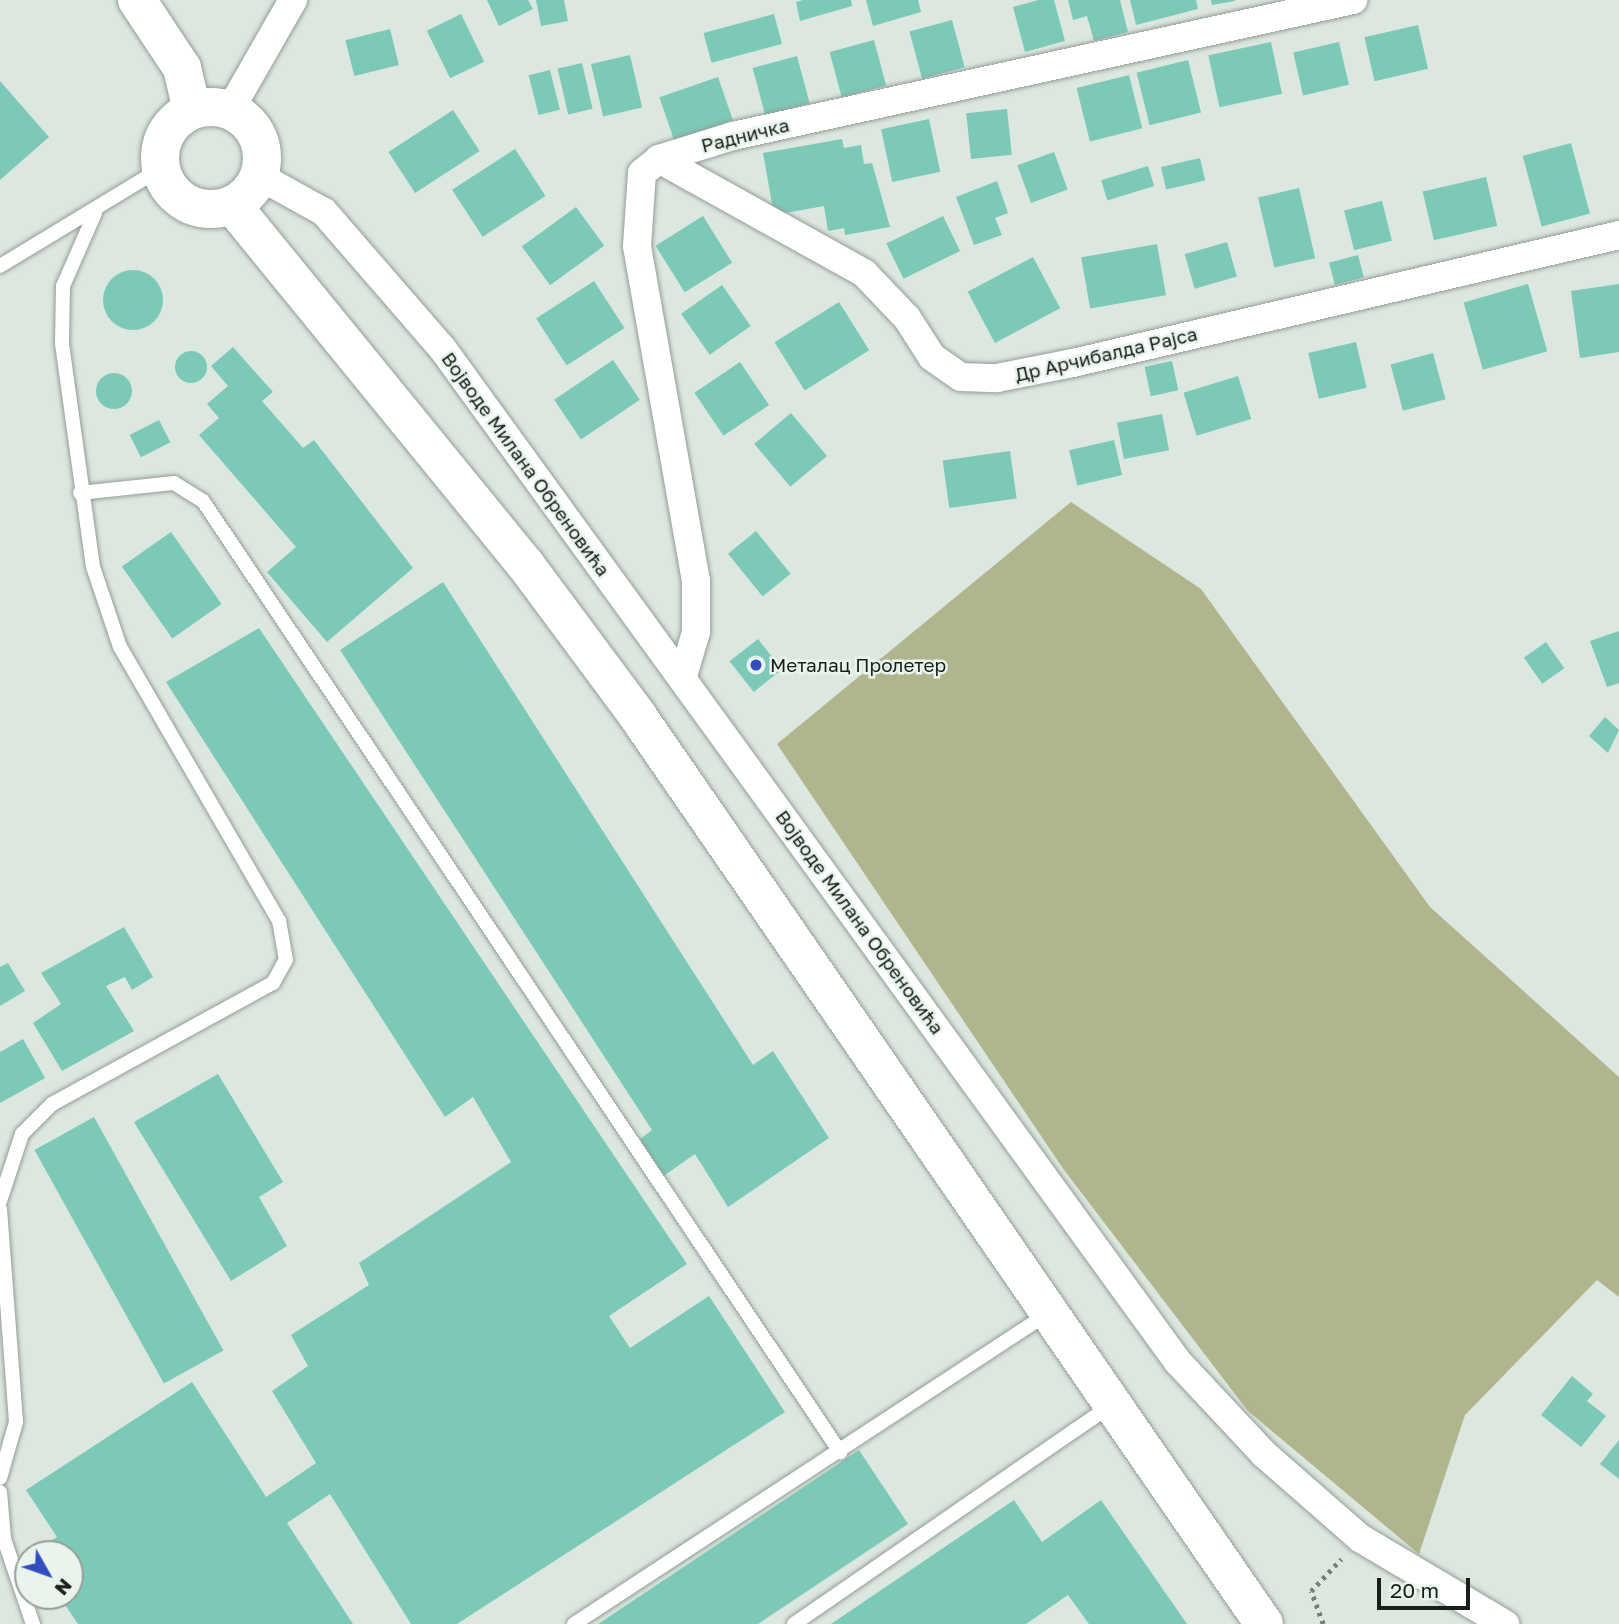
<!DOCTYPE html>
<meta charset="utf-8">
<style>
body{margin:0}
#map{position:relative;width:1619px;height:1624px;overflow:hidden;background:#dce7df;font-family:"Golos Text",sans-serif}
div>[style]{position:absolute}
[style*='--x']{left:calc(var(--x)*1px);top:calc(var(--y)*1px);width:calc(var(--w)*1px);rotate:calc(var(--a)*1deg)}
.green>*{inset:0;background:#b1b58d}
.building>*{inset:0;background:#7dc9b8;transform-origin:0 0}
.round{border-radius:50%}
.path>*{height:4.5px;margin-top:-2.25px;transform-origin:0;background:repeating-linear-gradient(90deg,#787f7a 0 3.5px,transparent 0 8.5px)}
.roads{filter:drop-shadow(0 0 2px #939d96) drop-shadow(0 0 2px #939d96)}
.lane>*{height:14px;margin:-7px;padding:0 7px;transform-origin:7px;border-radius:7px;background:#fff}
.street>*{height:28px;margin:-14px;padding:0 14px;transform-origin:14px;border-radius:14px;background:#fff}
.secondary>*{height:38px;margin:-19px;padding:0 19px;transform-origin:19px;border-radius:19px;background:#fff}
.secondary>.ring{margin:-19px;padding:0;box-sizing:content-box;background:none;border:38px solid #fff;border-radius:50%}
.dots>*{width:19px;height:19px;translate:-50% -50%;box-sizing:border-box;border:4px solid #e9f4ed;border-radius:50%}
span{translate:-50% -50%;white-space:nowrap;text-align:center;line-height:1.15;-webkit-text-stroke:5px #e9f4ed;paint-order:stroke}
.street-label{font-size:19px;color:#1a1e1b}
.poi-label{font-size:19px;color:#1a1e1b}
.left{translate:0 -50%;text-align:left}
.north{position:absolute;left:14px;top:1540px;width:70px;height:70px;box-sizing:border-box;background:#e9f4ed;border:2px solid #969e99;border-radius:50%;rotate:130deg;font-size:19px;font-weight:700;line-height:28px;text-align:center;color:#1a1e1b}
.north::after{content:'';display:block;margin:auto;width:24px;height:32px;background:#314dbe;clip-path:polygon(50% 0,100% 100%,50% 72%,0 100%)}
.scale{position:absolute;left:1377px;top:1578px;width:93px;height:32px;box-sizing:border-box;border:4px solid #1a1e1b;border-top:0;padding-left:9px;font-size:21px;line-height:24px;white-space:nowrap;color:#1a1e1b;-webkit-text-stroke:5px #e9f4ed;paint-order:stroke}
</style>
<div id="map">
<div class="green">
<div style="clip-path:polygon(1071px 502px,1201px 589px,1430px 907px,1619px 1077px,1619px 1297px,1597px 1280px,1465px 1415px,1419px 1554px,1248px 1411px,1064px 1170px,777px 744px)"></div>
</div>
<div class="building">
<div style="clip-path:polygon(487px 0,528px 0,533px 9px,499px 26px)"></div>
<div style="clip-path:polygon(536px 0,564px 0,568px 21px,541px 26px)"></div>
<div style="clip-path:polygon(803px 0,851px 0,852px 6px,800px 21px,796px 2px)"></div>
<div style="clip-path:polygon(866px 0,918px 0,921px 12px,873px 26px)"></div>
<div style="clip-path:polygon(1038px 0,1054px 0,1065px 41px,1025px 52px,1013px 7px)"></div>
<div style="clip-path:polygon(1068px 0,1120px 0,1128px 32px,1094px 41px,1087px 16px,1073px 20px)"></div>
<div style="clip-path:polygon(1130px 0,1196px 0,1198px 9px,1136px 25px)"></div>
<div style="clip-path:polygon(1211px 0,1235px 0,1235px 1px,1212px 5px)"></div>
<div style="left:461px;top:14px;width:53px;height:38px;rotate:64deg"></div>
<div style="left:774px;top:14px;width:31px;height:73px;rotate:75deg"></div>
<div style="left:952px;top:20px;width:49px;height:44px;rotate:75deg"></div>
<div style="left:1418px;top:25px;width:45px;height:55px;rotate:77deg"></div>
<div style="left:390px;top:29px;width:37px;height:46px;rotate:76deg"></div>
<div style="left:874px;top:40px;width:47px;height:46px;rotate:75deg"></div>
<div style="left:1271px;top:42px;width:53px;height:64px;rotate:78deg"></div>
<div style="left:1339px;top:42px;width:44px;height:47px;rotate:77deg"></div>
<div style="left:630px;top:55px;width:54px;height:40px;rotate:77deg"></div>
<div style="left:797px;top:56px;width:49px;height:46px;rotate:75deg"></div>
<div style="left:1188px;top:60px;width:54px;height:53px;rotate:76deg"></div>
<div style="left:582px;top:63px;width:47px;height:25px;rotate:77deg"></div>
<div style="left:550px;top:70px;width:41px;height:22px;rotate:76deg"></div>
<div style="left:1129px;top:75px;width:55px;height:54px;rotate:76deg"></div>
<div style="left:718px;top:77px;width:46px;height:62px;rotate:71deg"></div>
<div style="clip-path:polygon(0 81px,49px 137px,0 180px)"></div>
<div style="left:1007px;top:109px;width:46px;height:41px;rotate:84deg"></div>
<div style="left:453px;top:110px;width:49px;height:77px;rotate:57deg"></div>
<div style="left:929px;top:119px;width:54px;height:49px;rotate:78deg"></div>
<div style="clip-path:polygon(842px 139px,844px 148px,861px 145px,864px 164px,872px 163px,890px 227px,845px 235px,844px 228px,828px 231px,824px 206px,774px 215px,763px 153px)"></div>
<div style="left:1571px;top:143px;width:73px;height:50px;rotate:75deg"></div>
<div style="left:515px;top:149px;width:56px;height:75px;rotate:57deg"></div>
<div style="left:1054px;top:152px;width:40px;height:39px;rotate:70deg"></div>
<div style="left:1200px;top:158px;width:23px;height:40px;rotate:77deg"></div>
<div style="left:1148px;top:166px;width:21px;height:49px;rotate:73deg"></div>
<div style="left:1486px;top:177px;width:50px;height:65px;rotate:77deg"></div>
<div style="clip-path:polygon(997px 181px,1008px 213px,995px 218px,1002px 235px,974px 245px,956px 197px)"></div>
<div style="left:1299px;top:188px;width:72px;height:42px;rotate:77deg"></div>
<div style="left:1382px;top:201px;width:41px;height:39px;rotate:76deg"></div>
<div style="left:576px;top:207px;width:48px;height:67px;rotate:54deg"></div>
<div style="left:703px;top:216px;width:55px;height:56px;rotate:58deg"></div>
<div style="left:943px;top:216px;width:39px;height:63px;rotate:64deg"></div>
<div style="left:1227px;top:242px;width:36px;height:44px;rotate:74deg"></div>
<div style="left:1157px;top:244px;width:52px;height:77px;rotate:80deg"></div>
<div style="left:1358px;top:255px;width:23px;height:30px;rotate:75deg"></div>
<div style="left:1033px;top:257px;width:58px;height:74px;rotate:62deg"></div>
<div class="round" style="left:103px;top:270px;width:60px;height:60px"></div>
<div style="left:594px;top:281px;width:56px;height:69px;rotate:57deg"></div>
<div style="left:1528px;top:284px;width:70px;height:67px;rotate:74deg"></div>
<div style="clip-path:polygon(1619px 284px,1619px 352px,1580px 358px,1571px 291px)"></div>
<div style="left:722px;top:285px;width:50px;height:50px;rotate:55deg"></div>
<div style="left:839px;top:302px;width:57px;height:76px;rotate:58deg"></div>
<div style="left:1356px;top:342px;width:47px;height:49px;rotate:77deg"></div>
<div style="clip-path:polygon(233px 347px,273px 392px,262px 401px,303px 448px,314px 440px,413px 568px,327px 642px,267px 572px,296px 547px,199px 435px,219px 418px,207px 404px,228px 386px,211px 366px)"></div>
<div class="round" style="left:175px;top:351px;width:32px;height:32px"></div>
<div style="left:1433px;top:353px;width:48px;height:44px;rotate:75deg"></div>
<div style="left:613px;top:360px;width:48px;height:71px;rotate:56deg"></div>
<div style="left:1172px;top:361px;width:30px;height:28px;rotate:78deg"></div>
<div style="left:740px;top:362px;width:52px;height:55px;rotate:56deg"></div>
<div class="round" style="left:96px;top:373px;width:36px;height:36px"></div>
<div style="left:1238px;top:376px;width:45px;height:57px;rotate:73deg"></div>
<div style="left:791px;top:413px;width:56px;height:48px;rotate:50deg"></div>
<div style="left:1162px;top:414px;width:37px;height:46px;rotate:79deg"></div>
<div style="left:159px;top:420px;width:25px;height:33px;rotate:63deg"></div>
<div style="left:1114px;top:440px;width:36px;height:46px;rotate:77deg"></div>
<div style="left:1010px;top:451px;width:48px;height:68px;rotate:82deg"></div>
<div style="left:756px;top:531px;width:55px;height:36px;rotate:51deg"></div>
<div style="left:171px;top:532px;width:88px;height:60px;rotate:55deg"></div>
<div style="clip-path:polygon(443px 582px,753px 1065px,773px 1051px,829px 1138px,728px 1207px,695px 1154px,662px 1177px,639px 1140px,652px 1130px,340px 650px)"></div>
<div style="clip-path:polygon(259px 628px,687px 1264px,609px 1316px,630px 1348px,709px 1296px,785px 1412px,457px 1624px,411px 1624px,330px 1494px,287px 1523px,353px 1624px,78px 1624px,59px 1596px,70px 1596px,70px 1554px,30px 1554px,57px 1537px,26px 1490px,192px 1382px,266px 1497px,316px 1463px,272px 1391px,308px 1366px,291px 1335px,369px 1285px,359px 1263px,511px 1162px,473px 1097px,445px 1117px,166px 682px)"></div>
<div style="clip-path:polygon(1619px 631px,1619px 683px,1607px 687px,1590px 641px)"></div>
<div style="left:758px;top:639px;width:39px;height:36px;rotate:52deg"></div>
<div style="left:1546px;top:642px;width:32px;height:27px;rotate:55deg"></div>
<div style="clip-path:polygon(1605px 717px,1619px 730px,1608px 753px,1589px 736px)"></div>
<div style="clip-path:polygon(124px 927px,153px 977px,132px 990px,125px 977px,106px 986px,134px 1031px,62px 1071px,33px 1023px,61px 1004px,41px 973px)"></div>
<div style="clip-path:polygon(8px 963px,25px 991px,0 1006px,0 967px)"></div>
<div style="clip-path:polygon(23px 1039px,45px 1078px,0 1103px,0 1052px)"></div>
<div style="clip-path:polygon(218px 1074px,283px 1182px,259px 1197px,287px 1246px,231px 1281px,134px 1122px)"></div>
<div style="left:94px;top:1117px;width:267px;height:68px;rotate:61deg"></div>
<div style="clip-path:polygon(1572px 1376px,1593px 1394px,1587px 1401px,1606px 1416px,1581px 1447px,1541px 1415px)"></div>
<div style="clip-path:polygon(1619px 1440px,1619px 1479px,1600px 1464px)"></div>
<div style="clip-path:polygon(859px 1450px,908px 1524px,758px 1624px,598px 1624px)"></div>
<div style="clip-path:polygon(1014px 1500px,1042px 1542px,1101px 1500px,1187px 1624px,1089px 1624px,1068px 1595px,1026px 1624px,831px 1624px)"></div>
</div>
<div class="path">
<div style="--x:1323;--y:1624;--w:35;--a:-110"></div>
<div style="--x:1311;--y:1591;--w:44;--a:-46.8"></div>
</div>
<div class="roads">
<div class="lane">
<div style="--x:0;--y:266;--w:187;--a:-31.2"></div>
<div style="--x:80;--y:493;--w:95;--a:-6.1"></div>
<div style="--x:174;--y:483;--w:34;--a:32"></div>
<div style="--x:203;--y:501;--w:1145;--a:56.18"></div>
<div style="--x:0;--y:1201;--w:71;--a:-71.8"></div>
<div style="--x:22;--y:1134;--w:42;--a:-45"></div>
<div style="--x:52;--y:1104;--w:252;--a:-28.7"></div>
<div style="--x:273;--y:983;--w:26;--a:-61"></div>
<div style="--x:286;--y:960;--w:40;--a:-100"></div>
<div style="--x:279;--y:921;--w:317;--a:-120.1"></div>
<div style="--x:120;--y:647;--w:84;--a:-108.6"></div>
<div style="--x:93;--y:567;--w:226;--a:-97.9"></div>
<div style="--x:62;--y:343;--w:57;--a:-89"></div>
<div style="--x:63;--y:286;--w:80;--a:-66.3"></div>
<div style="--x:0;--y:1209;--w:214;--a:85.7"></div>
<div style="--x:16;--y:1422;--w:58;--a:105.9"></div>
<div style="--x:0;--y:1492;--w:47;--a:85.1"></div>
<div style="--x:4;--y:1539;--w:90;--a:71.2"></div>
<div style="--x:574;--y:1624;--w:566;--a:-33.24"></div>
<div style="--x:794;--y:1624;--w:385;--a:-34.6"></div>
</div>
<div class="street">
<div style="--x:230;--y:110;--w:127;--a:-60.2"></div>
<div style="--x:659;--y:159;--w:235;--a:29.1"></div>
<div style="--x:864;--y:273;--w:62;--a:46.3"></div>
<div style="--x:907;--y:318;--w:46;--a:57.3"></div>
<div style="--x:932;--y:357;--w:35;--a:35"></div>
<div style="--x:961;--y:377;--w:36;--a:2"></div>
<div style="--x:997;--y:378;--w:77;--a:-11.2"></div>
<div style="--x:1073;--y:363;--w:561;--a:-13.19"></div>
<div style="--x:259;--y:176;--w:74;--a:29"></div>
<div style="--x:324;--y:212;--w:180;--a:49.1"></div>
<div style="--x:442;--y:348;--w:1253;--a:54.03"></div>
<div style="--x:1178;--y:1362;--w:126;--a:46.9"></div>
<div style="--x:1264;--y:1454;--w:128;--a:41.2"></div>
<div style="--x:1360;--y:1538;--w:169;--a:30.7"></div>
<div style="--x:683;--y:676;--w:46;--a:-73.5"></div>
<div style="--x:696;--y:632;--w:51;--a:-90"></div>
<div style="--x:696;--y:581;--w:340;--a:-100"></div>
<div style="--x:637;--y:246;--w:73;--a:-86.1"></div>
<div style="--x:642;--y:173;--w:22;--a:-39"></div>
<div style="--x:659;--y:159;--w:77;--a:-17.3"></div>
<div style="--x:733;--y:136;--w:635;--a:-12.37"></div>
</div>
<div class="secondary">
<div style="--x:137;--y:0;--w:82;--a:56.5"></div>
<div style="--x:182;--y:68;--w:43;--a:76.6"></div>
<div class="ring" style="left:160px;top:107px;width:64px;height:64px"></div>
<div style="--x:232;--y:205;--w:463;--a:50.8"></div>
<div style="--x:525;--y:564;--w:188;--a:53.4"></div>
<div style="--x:637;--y:715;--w:1104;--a:55.4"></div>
</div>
</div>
<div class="dots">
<div style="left:756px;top:665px;background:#314dbe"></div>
</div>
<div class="street-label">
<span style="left:745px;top:135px;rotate:-14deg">Радничка</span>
<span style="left:1106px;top:354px;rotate:-13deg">Др Арчибалда Рајса</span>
<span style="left:526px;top:464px;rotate:54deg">Војводе Милана Обреновића</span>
<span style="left:860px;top:922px;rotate:54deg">Војводе Милана Обреновића</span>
</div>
<div class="poi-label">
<span class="left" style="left:770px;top:665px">Металац Пролетер</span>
</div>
<div class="north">N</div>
<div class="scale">20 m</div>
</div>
